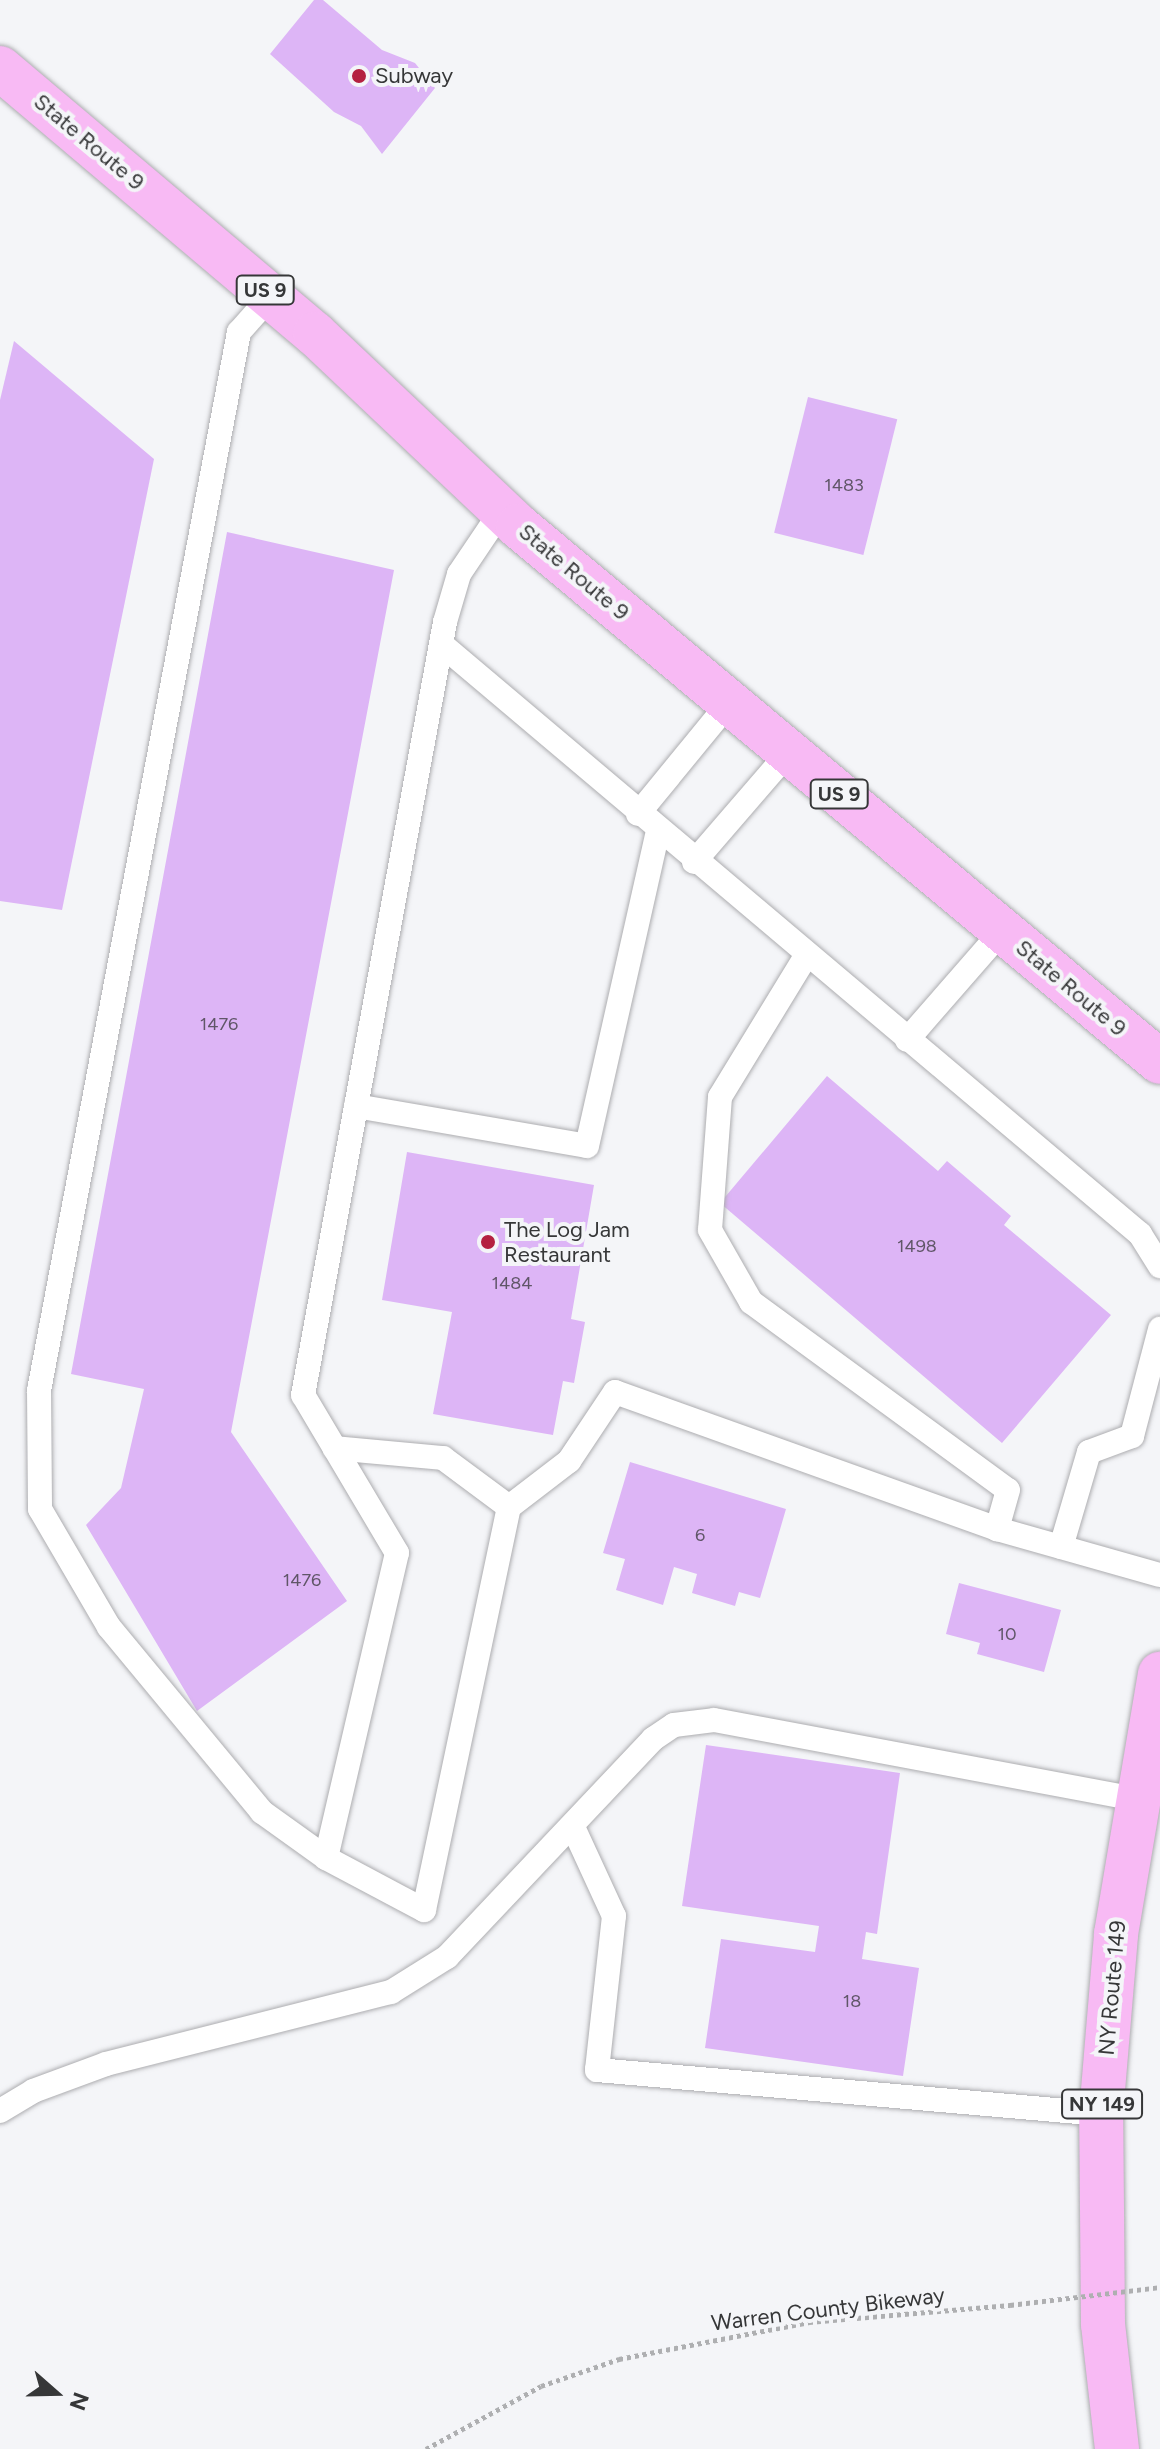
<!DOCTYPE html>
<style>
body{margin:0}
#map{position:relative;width:1160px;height:2449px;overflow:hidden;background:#f4f5f8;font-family:Figtree,sans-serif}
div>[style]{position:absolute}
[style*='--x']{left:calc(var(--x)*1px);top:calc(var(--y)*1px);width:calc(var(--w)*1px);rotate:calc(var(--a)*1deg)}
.building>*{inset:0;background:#ddb5f6;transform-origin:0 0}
.path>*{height:5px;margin-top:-2.5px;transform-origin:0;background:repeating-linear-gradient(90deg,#aeafb1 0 4px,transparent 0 8px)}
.roads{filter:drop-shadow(0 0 2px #adadb0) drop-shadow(0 0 2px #adadb0)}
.service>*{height:24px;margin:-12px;padding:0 12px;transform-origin:12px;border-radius:12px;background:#fff}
.trunk>*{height:44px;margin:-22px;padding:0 22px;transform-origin:22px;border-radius:22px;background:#f8baf4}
.path-bridge>*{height:5px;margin-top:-2.5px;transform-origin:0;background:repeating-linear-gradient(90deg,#aeafb1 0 4px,transparent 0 8px)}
.dots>*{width:22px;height:22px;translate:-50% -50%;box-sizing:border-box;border:4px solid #f4f5f8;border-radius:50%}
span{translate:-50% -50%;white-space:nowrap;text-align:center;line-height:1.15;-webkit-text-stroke:8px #f4f5f8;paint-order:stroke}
.number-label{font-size:18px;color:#605668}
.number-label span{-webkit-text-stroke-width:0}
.shield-label span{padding:2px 6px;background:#f4f5f8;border:2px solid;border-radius:6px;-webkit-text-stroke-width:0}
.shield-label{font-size:20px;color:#363738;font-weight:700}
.poi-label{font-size:22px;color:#363738}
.left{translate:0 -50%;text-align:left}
.street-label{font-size:22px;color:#363738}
.north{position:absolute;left:16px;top:2353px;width:80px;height:80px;-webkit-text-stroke:6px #f4f5f8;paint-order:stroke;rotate:110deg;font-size:22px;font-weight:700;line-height:32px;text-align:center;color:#363738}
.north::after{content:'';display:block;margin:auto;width:28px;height:36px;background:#363738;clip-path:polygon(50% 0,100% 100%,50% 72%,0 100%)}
</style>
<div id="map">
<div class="building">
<div style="clip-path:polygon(314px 0,323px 0,382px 50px,415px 63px,435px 88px,382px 154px,361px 126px,334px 112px,270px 54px)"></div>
<div style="clip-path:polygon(14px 341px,154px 459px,62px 910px,0 901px,0 400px)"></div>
<div style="left:808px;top:397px;width:92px;height:140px;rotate:14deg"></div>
<div style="clip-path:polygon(227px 532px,394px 570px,231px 1432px,347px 1601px,197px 1711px,86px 1525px,121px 1488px,144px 1389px,71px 1374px)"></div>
<div style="clip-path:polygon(827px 1076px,938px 1171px,947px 1161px,1011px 1216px,1004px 1225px,1111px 1315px,1002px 1443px,720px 1203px)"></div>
<div style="clip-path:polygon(407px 1152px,594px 1185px,571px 1319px,585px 1322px,574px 1383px,563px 1381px,553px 1435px,433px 1414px,452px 1312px,382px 1300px)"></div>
<div style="clip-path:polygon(630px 1462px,786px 1509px,760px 1598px,739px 1592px,735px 1606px,692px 1593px,697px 1574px,674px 1567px,663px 1605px,616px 1590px,625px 1559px,603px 1553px)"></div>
<div style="clip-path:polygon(959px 1583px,1061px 1610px,1044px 1672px,977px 1654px,980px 1643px,946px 1634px)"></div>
<div style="clip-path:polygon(706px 1745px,900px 1773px,877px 1934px,866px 1932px,862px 1959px,919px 1968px,903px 2076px,705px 2048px,721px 1939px,815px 1952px,819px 1926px,682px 1906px)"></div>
</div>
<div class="path">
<div style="--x:426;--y:2449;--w:131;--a:-28.7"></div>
<div style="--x:541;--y:2386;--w:83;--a:-19.1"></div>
<div style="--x:619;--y:2359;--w:194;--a:-11"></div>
<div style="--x:809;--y:2322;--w:202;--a:-4.8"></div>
</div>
<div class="roads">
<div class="service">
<div style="--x:271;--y:296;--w:48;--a:131.6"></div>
<div style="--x:239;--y:332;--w:1077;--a:100.7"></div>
<div style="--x:39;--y:1390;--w:119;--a:89.5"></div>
<div style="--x:40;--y:1509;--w:137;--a:59.7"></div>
<div style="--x:109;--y:1627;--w:240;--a:50.4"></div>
<div style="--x:262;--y:1812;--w:79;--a:35.7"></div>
<div style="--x:326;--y:1858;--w:313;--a:-76.9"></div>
<div style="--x:397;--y:1553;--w:184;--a:-120.7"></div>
<div style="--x:303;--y:1395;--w:786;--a:-79.59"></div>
<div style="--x:445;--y:622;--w:50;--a:-73.7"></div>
<div style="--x:459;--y:574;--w:77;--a:-56.1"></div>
<div style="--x:441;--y:644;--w:915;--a:40.17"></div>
<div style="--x:1140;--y:1234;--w:38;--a:58"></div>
<div style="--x:638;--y:814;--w:144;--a:-50.7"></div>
<div style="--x:694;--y:862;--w:145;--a:-49.2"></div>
<div style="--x:806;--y:956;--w:165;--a:121.4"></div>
<div style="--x:720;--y:1097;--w:133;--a:94.3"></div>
<div style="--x:710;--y:1230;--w:83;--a:60.3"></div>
<div style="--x:751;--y:1302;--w:318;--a:36.2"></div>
<div style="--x:1008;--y:1490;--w:41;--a:105.8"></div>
<div style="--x:907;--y:1040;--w:146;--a:-48.9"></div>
<div style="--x:356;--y:1106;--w:234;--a:9.8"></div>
<div style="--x:587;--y:1146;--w:322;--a:-77.3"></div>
<div style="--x:509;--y:1507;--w:76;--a:-37.5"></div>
<div style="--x:569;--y:1461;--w:83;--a:-56.3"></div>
<div style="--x:615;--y:1392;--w:406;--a:19.7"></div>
<div style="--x:997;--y:1529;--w:169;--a:15.8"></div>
<div style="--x:1061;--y:1547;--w:99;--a:-73.6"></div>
<div style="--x:1089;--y:1452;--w:46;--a:-20.4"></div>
<div style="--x:1132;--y:1436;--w:111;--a:-75.3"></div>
<div style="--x:573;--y:1827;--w:98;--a:65.3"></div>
<div style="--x:614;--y:1916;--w:155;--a:96.3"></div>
<div style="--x:597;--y:2070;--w:506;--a:4.99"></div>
<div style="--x:326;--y:1858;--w:111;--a:28"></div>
<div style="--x:424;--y:1910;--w:412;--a:-78.1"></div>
<div style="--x:509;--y:1507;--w:82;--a:-143.4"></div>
<div style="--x:443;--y:1458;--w:109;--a:-174.8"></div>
<div style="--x:0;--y:2111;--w:39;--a:-31"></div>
<div style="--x:33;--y:2091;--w:78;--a:-20.3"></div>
<div style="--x:106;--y:2064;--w:294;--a:-14.2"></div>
<div style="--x:391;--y:1992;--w:66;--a:-32"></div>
<div style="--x:447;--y:1957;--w:300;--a:-46.6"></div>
<div style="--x:653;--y:1739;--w:25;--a:-34"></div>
<div style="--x:674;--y:1725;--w:40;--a:-7.1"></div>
<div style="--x:714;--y:1720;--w:428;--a:10.6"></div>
</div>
<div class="trunk">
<div style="--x:0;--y:68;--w:412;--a:40.2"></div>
<div style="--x:315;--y:334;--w:279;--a:43.4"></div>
<div style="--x:518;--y:526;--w:836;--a:39.86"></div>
<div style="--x:1117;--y:2449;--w:126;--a:-96.4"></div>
<div style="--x:1103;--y:2324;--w:210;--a:-90.5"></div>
<div style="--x:1101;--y:2114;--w:181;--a:-85.2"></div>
<div style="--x:1116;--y:1934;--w:264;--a:-80.4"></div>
</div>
</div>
<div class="path-bridge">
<div style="--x:1010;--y:2305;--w:151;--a:-6.8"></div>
</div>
<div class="dots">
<div style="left:359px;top:76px;background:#b42140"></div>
<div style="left:488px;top:1242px;background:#b42140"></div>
</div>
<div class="number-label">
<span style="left:844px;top:485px">1483</span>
<span style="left:219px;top:1024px">1476</span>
<span style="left:917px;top:1246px">1498</span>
<span style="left:512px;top:1283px">1484</span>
<span style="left:700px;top:1535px">6</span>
<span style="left:302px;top:1580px">1476</span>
<span style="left:1007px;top:1634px">10</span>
<span style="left:852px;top:2001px">18</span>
</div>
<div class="shield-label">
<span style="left:265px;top:290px">US 9</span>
<span style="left:839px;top:794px">US 9</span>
<span style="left:1102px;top:2104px">NY 149</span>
</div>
<div class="poi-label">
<span class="left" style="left:375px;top:76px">Subway</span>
<span class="left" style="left:504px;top:1242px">The Log Jam<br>Restaurant</span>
</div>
<div class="street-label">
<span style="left:89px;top:142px;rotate:40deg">State Route 9</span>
<span style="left:574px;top:572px;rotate:40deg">State Route 9</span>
<span style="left:1071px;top:988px;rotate:40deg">State Route 9</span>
<span style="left:1112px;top:1988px;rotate:-85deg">NY Route 149</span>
<span style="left:828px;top:2309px;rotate:-7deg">Warren County Bikeway</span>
</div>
<div class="north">N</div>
</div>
